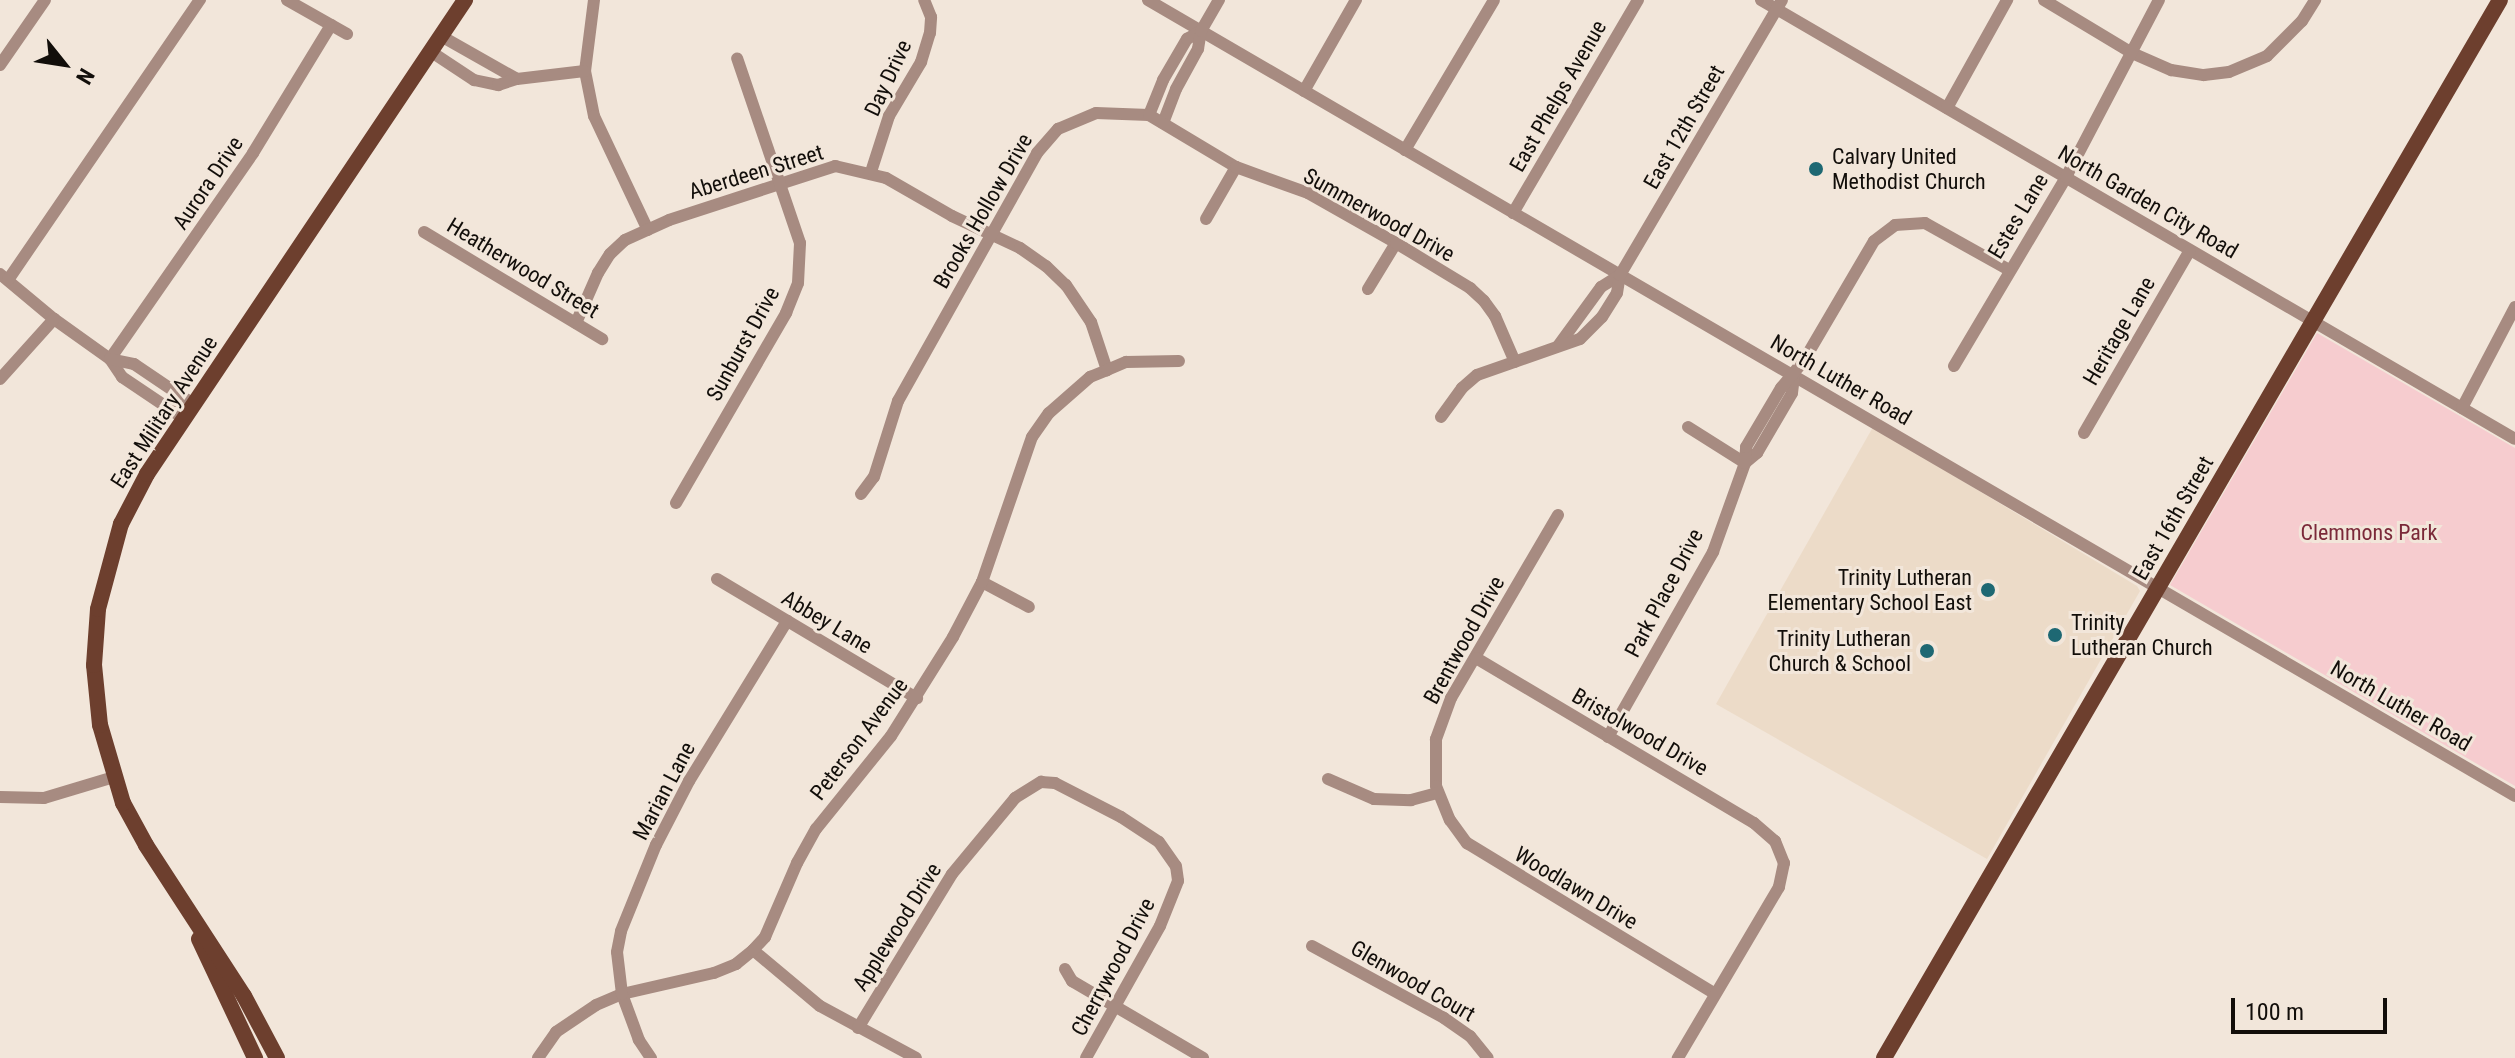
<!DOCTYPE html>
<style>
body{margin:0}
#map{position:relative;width:2515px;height:1058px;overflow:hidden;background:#f2e6da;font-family:"Roboto Condensed",sans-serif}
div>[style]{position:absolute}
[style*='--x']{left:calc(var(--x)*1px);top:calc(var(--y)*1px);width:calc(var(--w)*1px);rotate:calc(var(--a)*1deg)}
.built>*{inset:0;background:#ecdbc8}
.green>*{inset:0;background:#f6cccf}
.minor>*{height:12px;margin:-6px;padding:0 6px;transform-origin:6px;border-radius:6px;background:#a78b81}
.major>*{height:16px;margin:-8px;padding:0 8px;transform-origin:8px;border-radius:8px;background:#6d3f2e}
.dots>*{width:22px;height:22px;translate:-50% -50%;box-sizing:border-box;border:4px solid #f2e6da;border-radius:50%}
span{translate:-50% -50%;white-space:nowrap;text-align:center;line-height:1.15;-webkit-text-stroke:6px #f2e6da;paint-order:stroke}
.street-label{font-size:22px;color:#120e0a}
.poi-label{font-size:22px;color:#120e0a}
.left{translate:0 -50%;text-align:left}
.right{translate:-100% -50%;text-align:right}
.park-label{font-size:22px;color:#7b2939}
.north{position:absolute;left:24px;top:24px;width:80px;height:80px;-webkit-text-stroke:6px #f2e6da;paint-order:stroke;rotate:120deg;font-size:22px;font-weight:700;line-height:32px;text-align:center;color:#120e0a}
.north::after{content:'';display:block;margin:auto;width:28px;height:36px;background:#120e0a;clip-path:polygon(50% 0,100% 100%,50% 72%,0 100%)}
.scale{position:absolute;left:2231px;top:998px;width:156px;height:36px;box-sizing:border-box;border:4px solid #120e0a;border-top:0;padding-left:10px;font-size:24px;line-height:28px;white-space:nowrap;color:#120e0a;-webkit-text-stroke:6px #f2e6da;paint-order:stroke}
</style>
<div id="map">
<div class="built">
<div style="clip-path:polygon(1873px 427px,2137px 586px,2140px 591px,1987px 859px,1716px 704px)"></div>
</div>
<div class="green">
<div style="clip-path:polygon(2317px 333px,2515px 448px,2515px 786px,2170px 585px)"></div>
</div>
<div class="minor">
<div style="--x:287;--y:0;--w:69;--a:29.5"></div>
<div style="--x:594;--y:0;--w:72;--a:97.2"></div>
<div style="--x:585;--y:71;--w:46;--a:78.7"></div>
<div style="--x:594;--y:116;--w:126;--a:64.7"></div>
<div style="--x:1148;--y:0;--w:1582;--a:30.21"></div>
<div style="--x:1761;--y:0;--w:872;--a:30.21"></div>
<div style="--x:2044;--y:0;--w:103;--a:31.1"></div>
<div style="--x:2132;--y:53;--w:43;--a:23.6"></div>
<div style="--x:2171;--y:70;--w:33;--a:9"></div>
<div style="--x:2204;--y:75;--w:25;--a:-7"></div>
<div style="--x:2229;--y:72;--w:41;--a:-22.8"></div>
<div style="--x:2267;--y:56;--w:49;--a:-45"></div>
<div style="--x:2302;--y:21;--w:25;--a:-58"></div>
<div style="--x:441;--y:36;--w:87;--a:29.5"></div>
<div style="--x:430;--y:51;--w:53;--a:33.4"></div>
<div style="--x:474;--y:80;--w:25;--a:12"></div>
<div style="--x:498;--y:85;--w:20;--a:-18"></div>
<div style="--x:517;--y:79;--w:68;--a:-6.7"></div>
<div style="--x:0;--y:65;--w:79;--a:-55.3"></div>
<div style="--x:1304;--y:91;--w:105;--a:-60.3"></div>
<div style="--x:1947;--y:108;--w:124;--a:-60.9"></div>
<div style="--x:1149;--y:115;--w:38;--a:-68"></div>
<div style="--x:1163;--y:80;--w:48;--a:-59.7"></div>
<div style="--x:1187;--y:39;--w:16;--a:-30"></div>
<div style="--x:1163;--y:123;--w:36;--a:-69"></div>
<div style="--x:1176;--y:89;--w:46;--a:-61.2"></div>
<div style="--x:1198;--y:49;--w:18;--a:-81"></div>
<div style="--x:1201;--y:31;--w:36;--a:-60"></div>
<div style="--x:1405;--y:150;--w:174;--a:-59.3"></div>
<div style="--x:871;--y:172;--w:59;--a:-72.2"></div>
<div style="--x:889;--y:116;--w:63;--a:-59.3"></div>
<div style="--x:921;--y:62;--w:30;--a:-73"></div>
<div style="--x:930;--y:33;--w:16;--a:-86"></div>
<div style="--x:931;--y:17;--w:18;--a:-112"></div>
<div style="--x:1513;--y:213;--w:247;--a:-59.6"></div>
<div style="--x:1206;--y:219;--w:60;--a:-60"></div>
<div style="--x:424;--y:232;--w:208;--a:31"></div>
<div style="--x:0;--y:274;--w:70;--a:39.8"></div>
<div style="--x:54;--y:319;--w:69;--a:35.5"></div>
<div style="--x:110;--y:359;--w:22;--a:56"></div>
<div style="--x:122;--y:377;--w:73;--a:33.9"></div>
<div style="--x:8;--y:280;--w:340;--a:-55.6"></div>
<div style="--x:1368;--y:289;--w:54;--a:-58.7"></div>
<div style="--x:576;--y:323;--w:55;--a:-66.3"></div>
<div style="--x:598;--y:273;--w:22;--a:-58"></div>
<div style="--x:610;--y:254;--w:21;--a:-43"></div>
<div style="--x:625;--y:240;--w:48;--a:-24.4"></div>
<div style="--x:669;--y:220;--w:175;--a:-18"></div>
<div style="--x:835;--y:166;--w:52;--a:13.2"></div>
<div style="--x:886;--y:178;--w:76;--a:29.9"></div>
<div style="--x:952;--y:216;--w:75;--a:25.2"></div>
<div style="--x:1020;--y:248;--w:32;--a:35"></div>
<div style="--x:1046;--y:266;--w:28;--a:44"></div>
<div style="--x:1066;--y:285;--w:45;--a:56"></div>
<div style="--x:1091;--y:322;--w:51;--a:71.6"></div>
<div style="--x:1558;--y:346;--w:73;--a:-53.9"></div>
<div style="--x:1601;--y:287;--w:22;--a:-32"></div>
<div style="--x:110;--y:359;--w:251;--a:-55.2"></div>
<div style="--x:253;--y:153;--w:150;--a:-58.6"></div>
<div style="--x:110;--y:359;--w:25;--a:12"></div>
<div style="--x:134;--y:364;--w:71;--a:34.1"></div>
<div style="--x:1954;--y:366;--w:220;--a:-59.3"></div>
<div style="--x:2066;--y:177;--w:200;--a:-62.3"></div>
<div style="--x:0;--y:379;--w:81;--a:-48"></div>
<div style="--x:2462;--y:408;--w:114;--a:-62.3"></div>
<div style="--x:1441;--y:417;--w:36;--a:-54"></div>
<div style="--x:1462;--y:388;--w:20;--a:-41"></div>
<div style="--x:1477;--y:375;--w:109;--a:-19.3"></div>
<div style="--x:1580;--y:339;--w:31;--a:-45"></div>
<div style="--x:1602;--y:317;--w:28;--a:-58"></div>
<div style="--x:1617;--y:293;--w:18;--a:-81"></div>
<div style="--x:1620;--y:275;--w:319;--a:-59.5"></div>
<div style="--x:1688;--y:427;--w:67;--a:32.3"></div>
<div style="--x:2084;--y:433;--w:211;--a:-59.9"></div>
<div style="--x:1745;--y:463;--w:16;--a:-40"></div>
<div style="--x:1757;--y:453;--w:69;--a:-59.7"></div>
<div style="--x:1792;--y:393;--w:17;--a:-83"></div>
<div style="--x:861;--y:494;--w:21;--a:-53"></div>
<div style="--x:874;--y:477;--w:80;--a:-72.5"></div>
<div style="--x:898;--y:401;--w:284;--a:-60.7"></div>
<div style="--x:1037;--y:153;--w:32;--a:-49"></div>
<div style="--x:1058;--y:129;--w:41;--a:-22.8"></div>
<div style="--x:1096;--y:113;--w:53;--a:2.2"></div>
<div style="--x:1149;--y:115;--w:101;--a:30.9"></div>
<div style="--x:1236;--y:167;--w:77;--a:19.9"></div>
<div style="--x:1308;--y:193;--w:101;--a:29.6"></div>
<div style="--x:1396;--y:243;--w:87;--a:31.3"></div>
<div style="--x:1470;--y:288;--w:19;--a:43"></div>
<div style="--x:1484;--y:301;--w:19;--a:54"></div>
<div style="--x:1495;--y:316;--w:50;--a:66.5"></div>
<div style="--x:676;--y:503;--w:220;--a:-59.9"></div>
<div style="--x:786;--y:313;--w:32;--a:-68"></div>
<div style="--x:798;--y:283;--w:40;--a:-87.1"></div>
<div style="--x:800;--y:243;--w:195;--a:-108.8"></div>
<div style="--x:1558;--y:515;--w:212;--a:120.3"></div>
<div style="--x:1451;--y:698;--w:44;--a:110.1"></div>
<div style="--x:1436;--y:739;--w:47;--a:90"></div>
<div style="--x:1436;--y:786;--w:37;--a:68"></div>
<div style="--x:1450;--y:820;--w:29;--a:54"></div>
<div style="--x:1467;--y:843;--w:290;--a:31.3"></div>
<div style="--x:717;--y:579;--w:233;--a:30.8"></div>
<div style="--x:982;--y:582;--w:53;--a:28"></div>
<div style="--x:1476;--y:658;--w:323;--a:30.7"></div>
<div style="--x:1754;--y:823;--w:28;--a:41"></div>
<div style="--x:1775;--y:841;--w:24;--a:68"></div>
<div style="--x:1784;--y:863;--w:25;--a:102"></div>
<div style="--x:1779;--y:887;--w:199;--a:120.6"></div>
<div style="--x:1608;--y:737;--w:213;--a:-60.4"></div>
<div style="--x:1713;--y:552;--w:95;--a:-70.2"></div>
<div style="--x:1745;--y:463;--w:16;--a:-86"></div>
<div style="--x:1746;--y:447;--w:69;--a:-59.3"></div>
<div style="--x:1781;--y:388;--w:34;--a:-50"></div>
<div style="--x:1803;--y:362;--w:140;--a:-59.6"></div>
<div style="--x:1874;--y:241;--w:26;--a:-37"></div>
<div style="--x:1895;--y:225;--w:30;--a:-4"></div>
<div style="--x:1925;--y:223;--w:96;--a:29.2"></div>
<div style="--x:1328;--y:779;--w:50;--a:23.5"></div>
<div style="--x:1374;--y:799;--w:37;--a:2"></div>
<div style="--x:1411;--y:800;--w:28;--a:-15"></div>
<div style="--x:0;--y:797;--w:44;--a:1.3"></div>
<div style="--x:44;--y:798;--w:73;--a:-16.7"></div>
<div style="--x:1312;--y:946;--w:150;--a:28.6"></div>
<div style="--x:1444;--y:1018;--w:32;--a:35"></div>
<div style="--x:1470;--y:1036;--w:28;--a:51"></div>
<div style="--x:753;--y:950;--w:87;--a:39.9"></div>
<div style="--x:820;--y:1006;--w:109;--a:28.4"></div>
<div style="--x:1065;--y:969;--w:14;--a:60"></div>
<div style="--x:1072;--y:981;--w:152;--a:30.4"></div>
<div style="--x:858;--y:1028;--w:180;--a:-58.6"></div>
<div style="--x:952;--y:874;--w:99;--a:-50.3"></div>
<div style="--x:1015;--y:798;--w:31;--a:-32"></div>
<div style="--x:1041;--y:782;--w:14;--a:4"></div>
<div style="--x:1055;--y:783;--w:74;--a:27.3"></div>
<div style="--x:1121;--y:817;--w:45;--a:33.3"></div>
<div style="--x:1159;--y:842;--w:29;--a:55"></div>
<div style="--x:1176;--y:866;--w:15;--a:82"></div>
<div style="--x:1178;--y:881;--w:48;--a:111.8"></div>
<div style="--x:1160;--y:926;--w:151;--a:119.3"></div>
<div style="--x:538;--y:1058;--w:32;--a:-55"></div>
<div style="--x:556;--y:1032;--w:48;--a:-34"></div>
<div style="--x:596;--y:1005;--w:28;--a:-23"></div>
<div style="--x:622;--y:994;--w:94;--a:-12.9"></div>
<div style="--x:714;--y:973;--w:24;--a:-22"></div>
<div style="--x:736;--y:964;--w:22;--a:-39"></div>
<div style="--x:753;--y:950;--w:18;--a:-47"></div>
<div style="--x:765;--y:937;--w:81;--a:-66.6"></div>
<div style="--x:797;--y:863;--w:39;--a:-61"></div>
<div style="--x:816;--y:829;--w:119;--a:-51.1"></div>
<div style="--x:891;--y:736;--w:117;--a:-57.9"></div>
<div style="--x:953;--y:637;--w:62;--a:-62.2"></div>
<div style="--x:982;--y:582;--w:153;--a:-71"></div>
<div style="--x:1032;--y:437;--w:29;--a:-55"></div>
<div style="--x:1049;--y:413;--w:55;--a:-41.3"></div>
<div style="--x:1090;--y:377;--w:18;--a:-22"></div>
<div style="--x:1107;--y:370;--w:21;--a:-23"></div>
<div style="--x:1126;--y:362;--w:53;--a:-1.1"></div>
<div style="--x:651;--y:1058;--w:22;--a:-124"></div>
<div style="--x:639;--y:1040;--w:49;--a:-110.3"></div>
<div style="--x:622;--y:994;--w:42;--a:-96.8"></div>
<div style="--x:617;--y:952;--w:21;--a:-79"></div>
<div style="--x:621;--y:931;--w:93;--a:-67.9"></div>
<div style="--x:656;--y:845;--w:72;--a:-62.7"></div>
<div style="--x:689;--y:781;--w:188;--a:-58.5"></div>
</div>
<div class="major">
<div style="--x:199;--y:939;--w:132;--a:64.8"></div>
<div style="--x:277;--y:1058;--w:70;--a:-118"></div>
<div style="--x:244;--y:996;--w:180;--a:-123"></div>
<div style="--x:146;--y:845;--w:48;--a:-118.7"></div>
<div style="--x:123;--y:803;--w:81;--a:-106.4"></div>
<div style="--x:100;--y:725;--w:60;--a:-95.7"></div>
<div style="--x:94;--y:665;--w:56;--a:-85.9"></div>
<div style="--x:98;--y:609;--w:88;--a:-74.9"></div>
<div style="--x:121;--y:524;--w:56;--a:-62.5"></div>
<div style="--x:147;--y:474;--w:571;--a:-56.14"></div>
<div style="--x:1884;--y:1058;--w:1224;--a:-59.79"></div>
</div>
<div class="dots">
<div style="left:1816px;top:169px;background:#1e6873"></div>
<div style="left:1988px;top:590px;background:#1e6873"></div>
<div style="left:2055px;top:635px;background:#1e6873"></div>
<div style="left:1927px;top:651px;background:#1e6873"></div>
</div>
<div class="street-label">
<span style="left:888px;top:78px;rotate:-65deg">Day Drive</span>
<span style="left:1558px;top:96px;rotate:-60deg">East Phelps Avenue</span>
<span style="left:1684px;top:127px;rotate:-60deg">East 12th Street</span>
<span style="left:756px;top:172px;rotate:-17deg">Aberdeen Street</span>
<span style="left:208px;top:183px;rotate:-56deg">Aurora Drive</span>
<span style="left:2148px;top:202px;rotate:30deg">North Garden City Road</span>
<span style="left:983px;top:211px;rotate:-60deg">Brooks Hollow Drive</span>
<span style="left:1379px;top:215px;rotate:29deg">Summerwood Drive</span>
<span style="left:2018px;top:216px;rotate:-59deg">Estes Lane</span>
<span style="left:523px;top:268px;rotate:31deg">Heatherwood Street</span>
<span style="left:2119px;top:331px;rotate:-60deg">Heritage Lane</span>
<span style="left:743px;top:344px;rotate:-61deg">Sunburst Drive</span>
<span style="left:1841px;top:380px;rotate:30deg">North Luther Road</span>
<span style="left:164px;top:412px;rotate:-57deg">East Military Avenue</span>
<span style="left:2173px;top:518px;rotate:-60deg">East 16th Street</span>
<span style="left:1664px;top:593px;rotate:-62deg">Park Place Drive</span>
<span style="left:827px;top:622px;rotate:31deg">Abbey Lane</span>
<span style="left:1464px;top:640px;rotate:-61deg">Brentwood Drive</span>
<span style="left:2401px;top:706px;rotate:30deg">North Luther Road</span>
<span style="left:1640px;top:732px;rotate:30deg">Bristolwood Drive</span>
<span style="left:859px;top:739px;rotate:-53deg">Peterson Avenue</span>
<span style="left:664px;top:791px;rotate:-62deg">Marian Lane</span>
<span style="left:1576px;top:888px;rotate:31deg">Woodlawn Drive</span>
<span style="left:897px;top:927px;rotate:-58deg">Applewood Drive</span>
<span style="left:1113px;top:967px;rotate:-62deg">Cherrywood Drive</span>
<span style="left:1413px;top:981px;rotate:30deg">Glenwood Court</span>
</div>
<div class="poi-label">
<span class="left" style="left:1832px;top:169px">Calvary United<br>Methodist Church</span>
<span class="right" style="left:1972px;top:590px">Trinity Lutheran<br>Elementary School East</span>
<span class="left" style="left:2071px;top:635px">Trinity<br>Lutheran Church</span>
<span class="right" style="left:1911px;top:651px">Trinity Lutheran<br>Church &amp; School</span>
</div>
<div class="park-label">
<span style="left:2369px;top:533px">Clemmons Park</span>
</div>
<div class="north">N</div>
<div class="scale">100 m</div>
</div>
